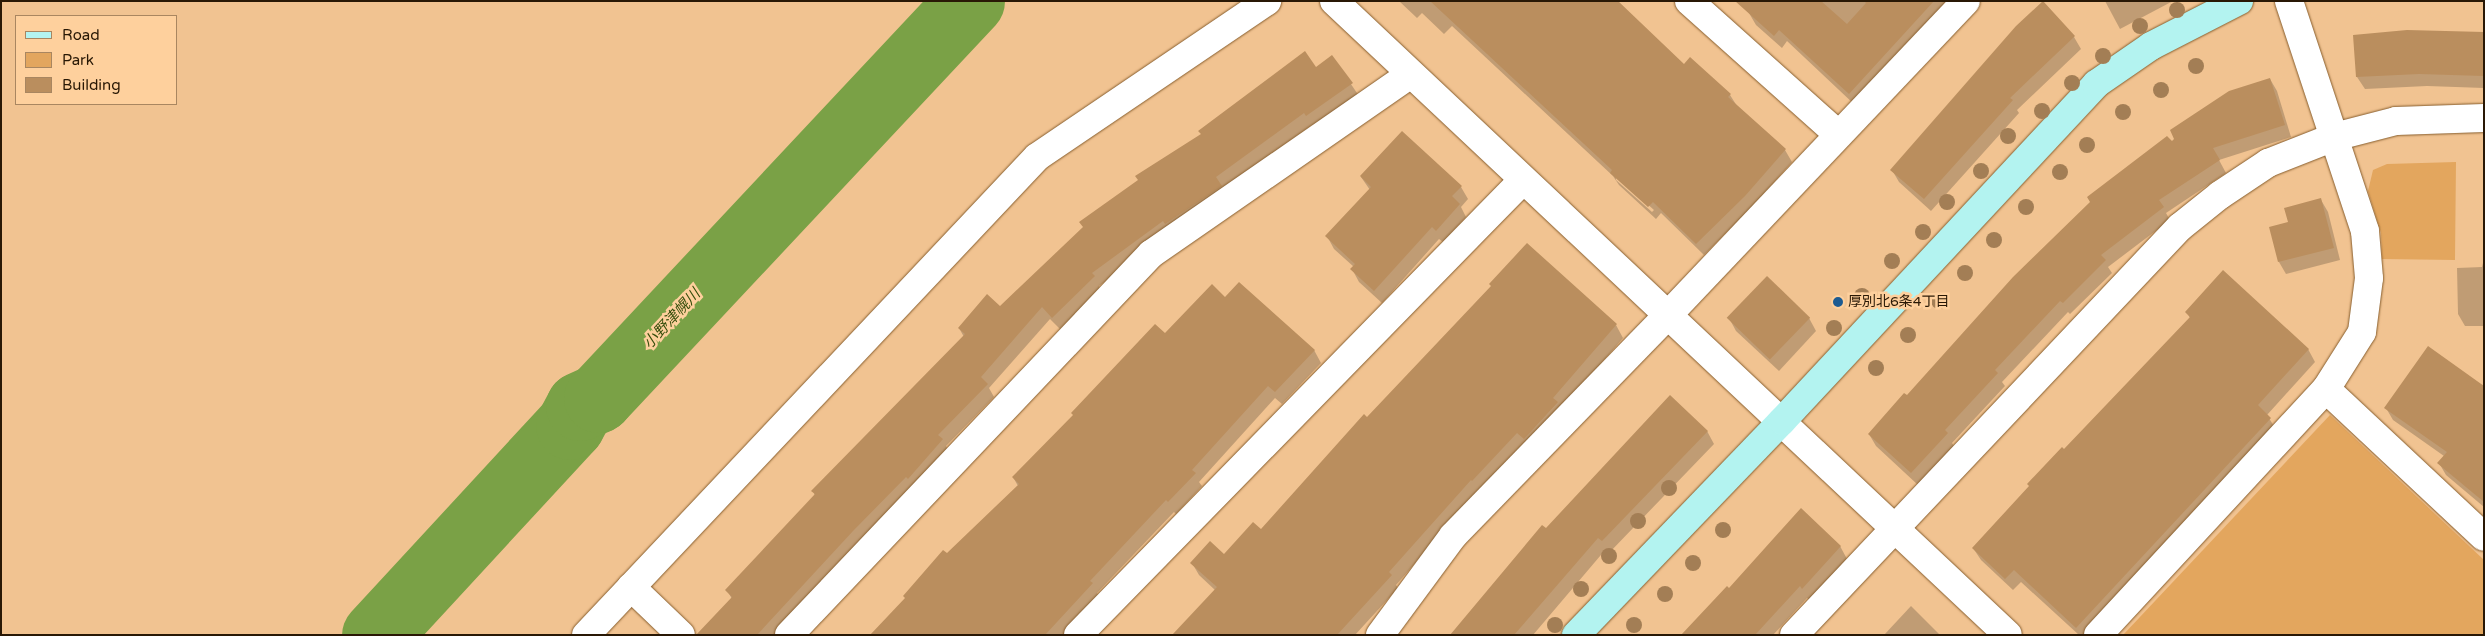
<!DOCTYPE html>
<meta charset="utf-8">
<style>
body{margin:0}
#map{position:relative;width:2485px;height:636px;overflow:hidden;background:#f1c391;font-family:"Varela Round","Noto Sans JP",sans-serif}
div>[style]{position:absolute}
[style*='--x']{left:calc(var(--x)*1px);top:calc(var(--y)*1px);width:calc(var(--w)*1px);rotate:calc(var(--a)*1deg)}
.green>*{inset:0;background:#e3a65e}
.shadow>*{inset:0;background:#0003}
.river>*{height:69px;margin:-34.5px;padding:0 34.5px;transform-origin:34.5px;border-radius:34.5px;background:#7aa146}
.building>*{inset:0;background:#ba8e5e;transform-origin:0 0}
.roads{filter:drop-shadow(0 0 1px #875e2e) drop-shadow(0 0 1px #875e2e)}
.street>*{height:28px;margin:-14px;padding:0 14px;transform-origin:14px;border-radius:14px;background:#fff}
.secondary>*{height:28px;margin:-14px;padding:0 14px;transform-origin:14px;border-radius:14px;background:#b3f3f0}
.trees>*{width:16px;height:16px;margin:-8px;border-radius:50%;background:#a37e55}
.dots>*{width:14px;height:14px;translate:-50% -50%;box-sizing:border-box;border:2px solid #fed09d;border-radius:50%}
span{translate:-50% -50%;white-space:nowrap;text-align:center;line-height:1.15;-webkit-text-stroke:5px #fed09d;paint-order:stroke}
.poi-label{font-size:14px;color:#291805}
.left{translate:0 -50%;text-align:left}
.water-label{font-size:15px;color:#344d0b;font-style:italic}
.frame{position:absolute;inset:0;border:2px solid #291805;pointer-events:none}
.legend{position:absolute;left:15px;top:15px;width:162px;height:90px;box-sizing:border-box;background:#fed09d;border:1px solid #a98660;margin:0;padding:6px 9px;list-style:none;font-size:15px;color:#291805}
.legend li{display:flex;align-items:center;gap:10px;height:25px}
.legend b{width:25px;border:1px solid #a98660}
</style>
<div id="map">
<div class="green">
<div style="clip-path:polygon(2456px 162px,2455px 260px,2382px 259px,2381px 233px,2368px 191px,2373px 170px,2387px 164px)"></div>
<div style="clip-path:polygon(2330px 415px,2484px 560px,2484px 635px,2123px 635px)"></div>
</div>
<div class="shadow">
<div style="clip-path:polygon(evenodd,1399px 1px,1616px 1px,1684px 66px,1690px 59px,1730px 95px,1737px 106px,1785px 150px,1792px 162px,1751px 208px,1704px 255px,1661px 213px,1656px 219px,1619px 185px,1613px 176px,1452px 26px,1444px 34px,1422px 13px,1417px 18px,1399px 1px,1616px 176px,1654px 210px,1652px 212px,1616px 180px,1616px 176px)"></div>
<div style="clip-path:polygon(1759px 1px,1953px 1px,1856px 106px,1787px 41px,1782px 48px,1756px 25px,1749px 13px)"></div>
<div style="clip-path:polygon(2105px 1px,2173px 1px,2120px 29px)"></div>
<div style="clip-path:polygon(2043px 3px,2074px 37px,2081px 49px,2017px 110px,2019px 113px,1931px 211px,1899px 182px,1892px 170px)"></div>
<div style="clip-path:polygon(2484px 33px,2484px 88px,2427px 86px,2365px 89px,2357px 77px,2355px 36px)"></div>
<div style="clip-path:polygon(1332px 56px,1359px 96px,1314px 128px,1312px 125px,1222px 189px,1171px 232px,1099px 286px,1101px 290px,1060px 329px,1050px 319px,989px 388px,994px 397px,946px 446px,949px 452px,775px 635px,706px 635px,732px 599px,727px 590px,815px 496px,813px 491px,964px 337px,959px 328px,1000px 307px)"></div>
<div style="clip-path:polygon(2270px 79px,2277px 91px,2291px 137px,2219px 160px,2226px 173px,2166px 213px,2170px 220px,2108px 267px,2112px 273px,2070px 314px,2068px 312px,2002px 382px,2005px 386px,1952px 443px,1954px 446px,1918px 485px,1876px 446px,1869px 434px,2171px 142px)"></div>
<div style="clip-path:polygon(1361px 177px,1461px 187px,1468px 199px,1461px 207px,1466px 217px,1443px 242px,1439px 239px,1382px 303px,1359px 282px,1352px 269px,1354px 267px,1334px 249px,1327px 236px,1370px 190px)"></div>
<div style="clip-path:polygon(2321px 200px,2328px 212px,2340px 260px,2286px 274px,2279px 262px,2289px 223px)"></div>
<div style="clip-path:polygon(2484px 259px,2484px 326px,2465px 326px,2458px 314px,2457px 268px,2482px 267px)"></div>
<div style="clip-path:polygon(1225px 299px,1314px 350px,1321px 363px,1282px 404px,1275px 398px,1199px 482px,1202px 486px,1176px 514px,1174px 512px,1097px 593px,1099px 596px,1063px 635px,872px 635px,947px 555px,1018px 486px,1013px 477px,1165px 335px)"></div>
<div style="clip-path:polygon(2187px 312px,2308px 349px,2315px 362px,2267px 415px,2277px 431px,2089px 635px,2079px 635px,2021px 582px,2013px 590px,1981px 560px,1973px 548px,2190px 318px)"></div>
<div style="clip-path:polygon(1729px 318px,1809px 318px,1816px 331px,1779px 371px,1736px 331px)"></div>
<div style="clip-path:polygon(1616px 325px,1623px 338px,1561px 410px,1478px 491px,1396px 585px,1398px 588px,1355px 635px,1175px 635px,1216px 591px,1199px 575px,1192px 563px,1224px 556px,1261px 531px,1367px 418px)"></div>
<div style="clip-path:polygon(2484px 383px,2484px 507px,2446px 475px,2439px 463px,2444px 456px,2393px 420px,2386px 408px,2482px 386px)"></div>
<div style="clip-path:polygon(1707px 431px,1714px 444px,1609px 553px,1606px 549px,1533px 635px,1453px 635px,1546px 530px)"></div>
<div style="clip-path:polygon(1840px 546px,1847px 559px,1810px 600px,1807px 598px,1773px 635px,1684px 635px)"></div>
<div style="clip-path:polygon(1911px 606px,1940px 635px,1884px 635px)"></div>
</div>
<div class="river">
<div style="--x:376;--y:635;--w:286;--a:-47.3"></div>
<div style="--x:570;--y:425;--w:21;--a:-62"></div>
<div style="--x:580;--y:406;--w:20;--a:-24"></div>
<div style="--x:598;--y:398;--w:544;--a:-46.86"></div>
</div>
<div class="building">
<div style="clip-path:polygon(1430px 1px,1618px 1px,1684px 64px,1690px 57px,1731px 94px,1728px 97px,1786px 149px,1745px 196px,1696px 244px,1653px 202px,1648px 207px,1610px 173px,1612px 170px)"></div>
<div style="clip-path:polygon(1735px 1px,1821px 1px,1847px 24px,1866px 3px,1864px 1px,1934px 1px,1849px 94px,1779px 30px,1774px 36px)"></div>
<div style="clip-path:polygon(2043px 1px,2075px 36px,2010px 98px,2013px 100px,1924px 199px,1890px 170px,2016px 26px)"></div>
<div style="clip-path:polygon(2407px 30px,2484px 32px,2484px 76px,2419px 74px,2356px 77px,2353px 35px)"></div>
<div style="clip-path:polygon(1305px 51px,1316px 67px,1332px 55px,1353px 83px,1306px 116px,1304px 113px,1216px 177px,1222px 186px,1165px 224px,1163px 221px,1092px 273px,1095px 276px,1052px 318px,1042px 307px,981px 377px,988px 384px,938px 435px,943px 439px,908px 479px,906px 477px,853px 531px,757px 635px,696px 635px,732px 597px,725px 590px,815px 494px,811px 491px,965px 334px,958px 328px,987px 294px,1000px 306px,1083px 227px,1079px 222px,1138px 180px,1135px 176px,1201px 134px,1198px 131px)"></div>
<div style="clip-path:polygon(2270px 78px,2285px 125px,2213px 148px,2220px 160px,2159px 200px,2164px 207px,2101px 255px,2106px 260px,2063px 303px,2060px 301px,1995px 370px,1998px 373px,1945px 430px,1948px 433px,1911px 473px,1868px 434px,1904px 393px,1907px 395px,2013px 277px,2090px 202px,2087px 197px,2167px 136px,2172px 141px,2174px 139px,2170px 130px,2229px 91px)"></div>
<div style="clip-path:polygon(1402px 131px,1462px 186px,1452px 196px,1460px 204px,1436px 231px,1432px 227px,1374px 291px,1350px 269px,1355px 264px,1325px 236px,1371px 187px,1360px 176px)"></div>
<div style="clip-path:polygon(2321px 198px,2334px 248px,2278px 262px,2269px 227px,2288px 222px,2284px 208px)"></div>
<div style="clip-path:polygon(1527px 243px,1617px 324px,1553px 398px,1558px 402px,1524px 439px,1517px 433px,1472px 481px,1471px 480px,1389px 572px,1392px 575px,1337px 635px,1172px 635px,1217px 587px,1190px 563px,1210px 541px,1224px 554px,1253px 522px,1261px 529px,1364px 414px,1367px 417px,1491px 286px,1489px 284px)"></div>
<div style="clip-path:polygon(2223px 270px,2309px 349px,2258px 405px,2271px 418px,2076px 628px,2014px 570px,2005px 579px,1972px 548px,2029px 486px,2027px 484px,2062px 447px,2064px 449px,2190px 317px,2185px 312px)"></div>
<div style="left:1767px;top:276px;width:60px;height:58px;rotate:44deg"></div>
<div style="clip-path:polygon(1239px 282px,1315px 350px,1275px 392px,1268px 386px,1192px 470px,1196px 473px,1168px 502px,1166px 500px,1090px 581px,1093px 583px,1045px 635px,870px 635px,905px 598px,903px 596px,943px 550px,947px 553px,1019px 484px,1012px 477px,1073px 415px,1071px 413px,1155px 324px,1165px 333px,1212px 284px,1225px 297px)"></div>
<div style="clip-path:polygon(2428px 346px,2484px 386px,2484px 502px,2437px 463px,2447px 452px,2384px 408px)"></div>
<div style="clip-path:polygon(1670px 395px,1708px 431px,1602px 541px,1598px 538px,1514px 635px,1450px 635px,1542px 525px,1546px 528px)"></div>
<div style="clip-path:polygon(1801px 508px,1841px 546px,1802px 589px,1800px 586px,1755px 635px,1681px 635px,1727px 586px,1729px 588px)"></div>
</div>
<div class="roads">
<div class="street">
<div style="--x:1334;--y:1;--w:925;--a:43.25"></div>
<div style="--x:1689;--y:1;--w:200;--a:41.8"></div>
<div style="--x:2326;--y:389;--w:216;--a:43.1"></div>
<div style="--x:631;--y:587;--w:69;--a:43.8"></div>
<div style="--x:586;--y:635;--w:657;--a:-46.66"></div>
<div style="--x:1037;--y:157;--w:278;--a:-34.1"></div>
<div style="--x:789;--y:635;--w:526;--a:-46.46"></div>
<div style="--x:1151;--y:254;--w:316;--a:-34.7"></div>
<div style="--x:1078;--y:635;--w:636;--a:-45.64"></div>
<div style="--x:1380;--y:635;--w:123;--a:-53.6"></div>
<div style="--x:1453;--y:536;--w:310;--a:-45.8"></div>
<div style="--x:1669;--y:314;--w:431;--a:-46.5"></div>
<div style="--x:1794;--y:635;--w:562;--a:-46.59"></div>
<div style="--x:2180;--y:227;--w:51;--a:-38.7"></div>
<div style="--x:2220;--y:195;--w:58;--a:-33.7"></div>
<div style="--x:2268;--y:163;--w:71;--a:-21.5"></div>
<div style="--x:2334;--y:137;--w:64;--a:-14.5"></div>
<div style="--x:2396;--y:121;--w:88;--a:-2"></div>
<div style="--x:2098;--y:635;--w:335;--a:-47.2"></div>
<div style="--x:2326;--y:389;--w:67;--a:-57.7"></div>
<div style="--x:2362;--y:332;--w:54;--a:-82.6"></div>
<div style="--x:2369;--y:278;--w:47;--a:-94.9"></div>
<div style="--x:2365;--y:231;--w:242;--a:-108.3"></div>
</div>
<div class="secondary">
<div style="--x:1576;--y:635;--w:297;--a:-46.1"></div>
<div style="--x:1782;--y:421;--w:461;--a:-47"></div>
<div style="--x:2096;--y:84;--w:67;--a:-34.6"></div>
<div style="--x:2151;--y:46;--w:99;--a:-27.1"></div>
</div>
</div>
<div class="trees">
<div style="left:2177px;top:10px"></div>
<div style="left:2140px;top:26px"></div>
<div style="left:2103px;top:56px"></div>
<div style="left:2196px;top:66px"></div>
<div style="left:2072px;top:83px"></div>
<div style="left:2161px;top:90px"></div>
<div style="left:2042px;top:111px"></div>
<div style="left:2123px;top:112px"></div>
<div style="left:2008px;top:136px"></div>
<div style="left:2087px;top:145px"></div>
<div style="left:1981px;top:171px"></div>
<div style="left:2060px;top:172px"></div>
<div style="left:1947px;top:202px"></div>
<div style="left:2026px;top:207px"></div>
<div style="left:1923px;top:232px"></div>
<div style="left:1994px;top:240px"></div>
<div style="left:1892px;top:261px"></div>
<div style="left:1965px;top:273px"></div>
<div style="left:1862px;top:296px"></div>
<div style="left:1939px;top:301px"></div>
<div style="left:1834px;top:328px"></div>
<div style="left:1908px;top:335px"></div>
<div style="left:1876px;top:368px"></div>
<div style="left:1669px;top:488px"></div>
<div style="left:1638px;top:521px"></div>
<div style="left:1723px;top:530px"></div>
<div style="left:1609px;top:556px"></div>
<div style="left:1693px;top:563px"></div>
<div style="left:1581px;top:589px"></div>
<div style="left:1665px;top:594px"></div>
<div style="left:1555px;top:625px"></div>
<div style="left:1634px;top:625px"></div>
</div>
<div class="dots">
<div style="left:1838px;top:302px;background:#1d5b91"></div>
</div>
<div class="poi-label">
<span class="left" style="left:1848px;top:302px">厚別北6条4丁目</span>
</div>
<div class="water-label">
<span style="left:672px;top:319px;rotate:-47deg">小野津幌川</span>
</div>
<div class="frame"></div>
<ul class="legend">
<li><b style="height:6px;background:#b3f3f0"></b>Road</li>
<li><b style="height:14px;background:#e3a65e"></b>Park</li>
<li><b style="height:14px;background:#ba8e5e"></b>Building</li>
</ul>
</div>
